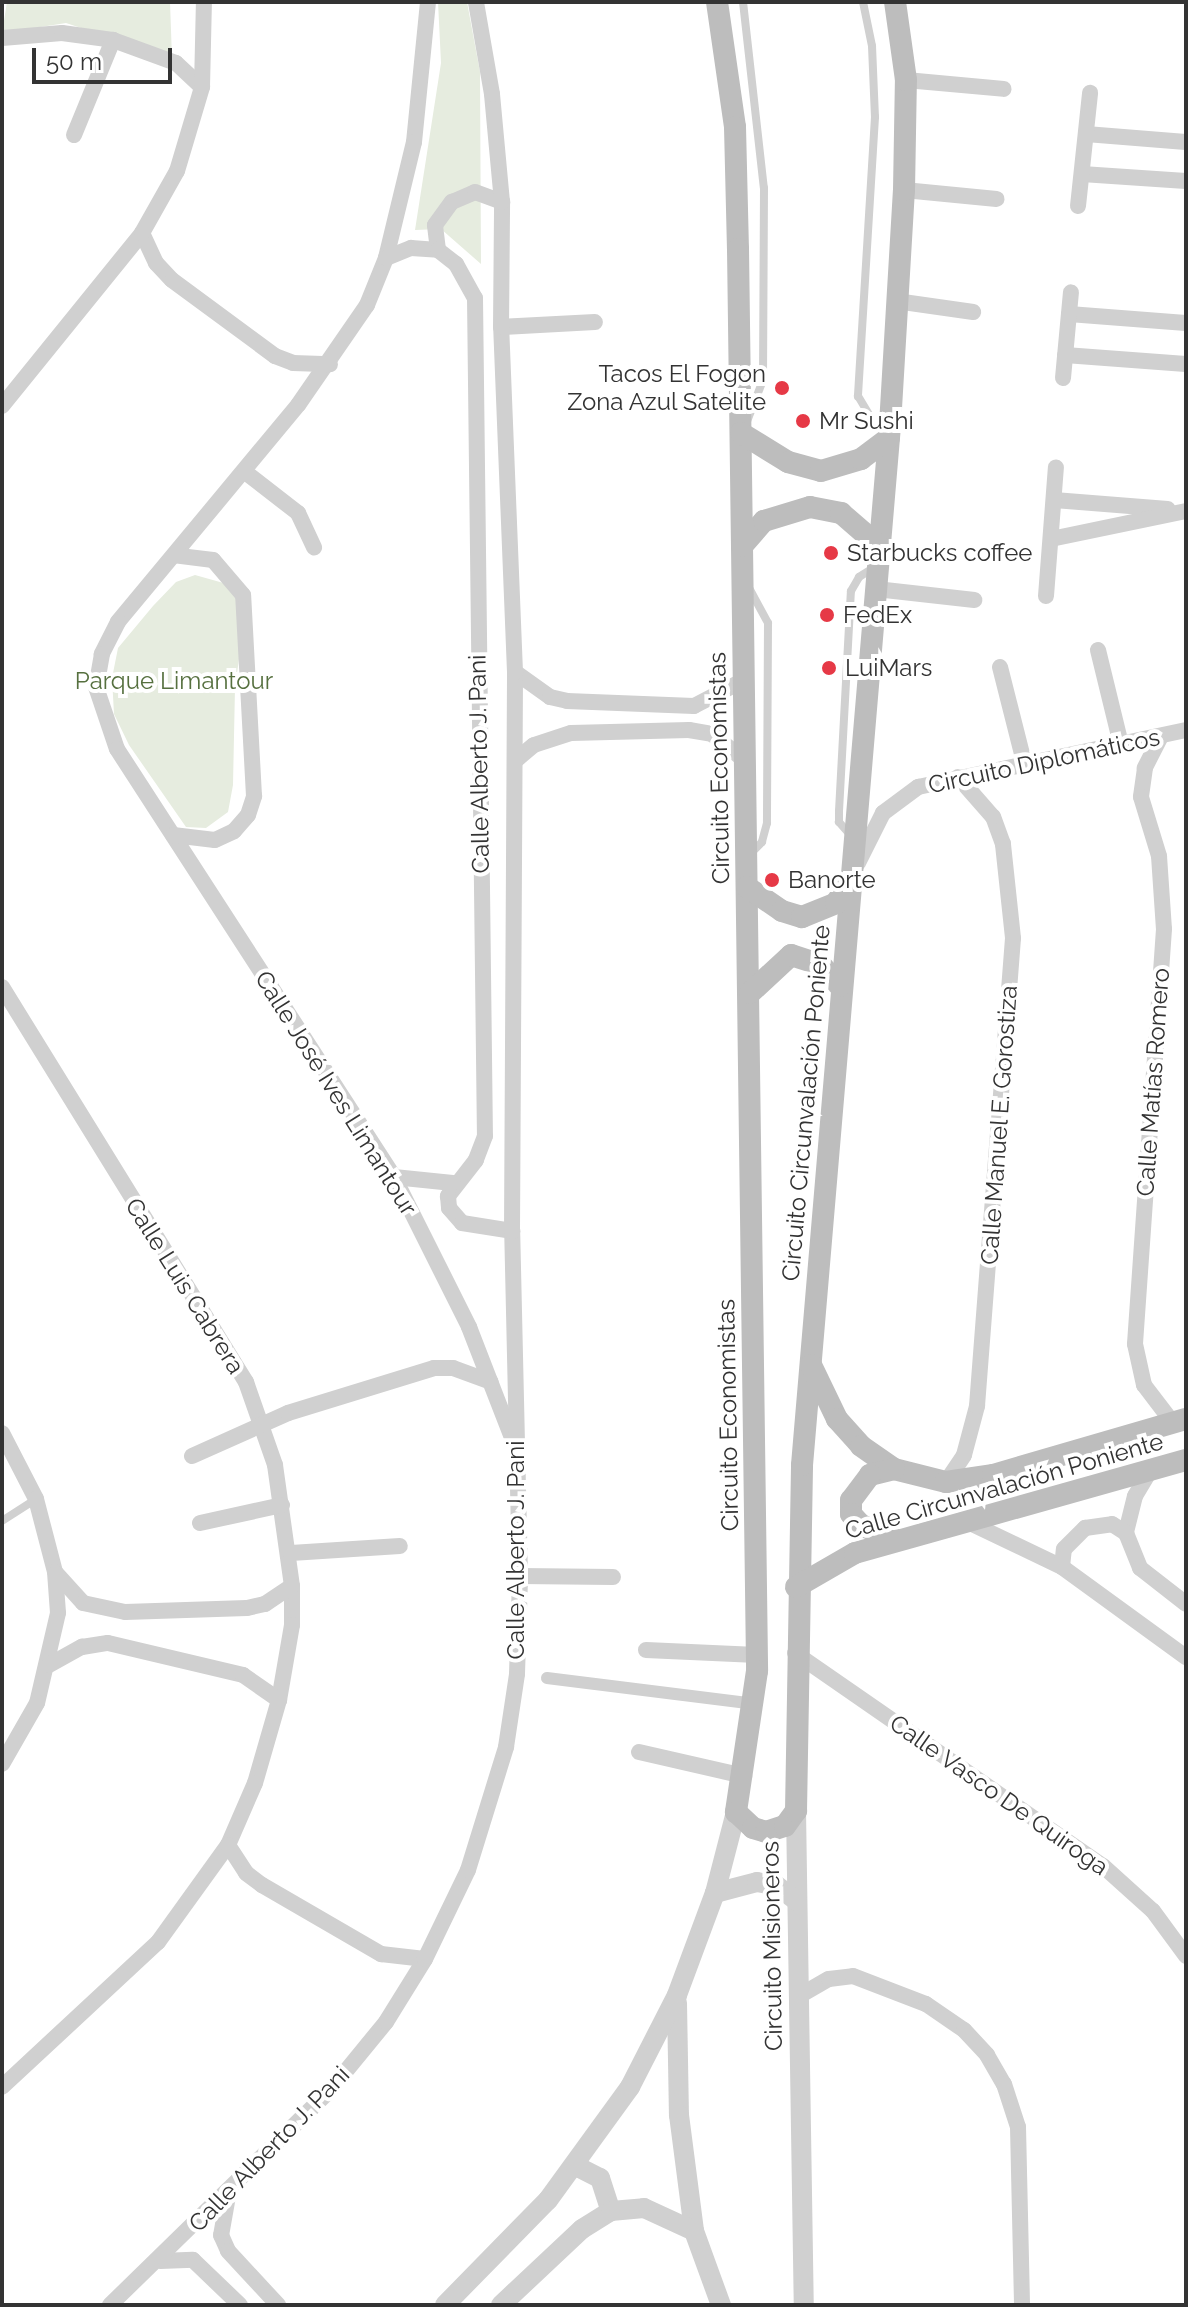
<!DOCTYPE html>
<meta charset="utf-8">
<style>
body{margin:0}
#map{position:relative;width:1188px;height:2307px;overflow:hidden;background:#fff;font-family:Raleway,sans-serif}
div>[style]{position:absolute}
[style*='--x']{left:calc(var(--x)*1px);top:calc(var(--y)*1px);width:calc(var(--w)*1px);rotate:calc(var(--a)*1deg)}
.green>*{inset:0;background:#e6ecdf}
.service>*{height:8px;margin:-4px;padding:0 4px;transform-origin:4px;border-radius:4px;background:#d0d0d0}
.pedestrian>*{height:12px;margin:-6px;padding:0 6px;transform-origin:6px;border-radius:6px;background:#d0d0d0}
.minor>*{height:16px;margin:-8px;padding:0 8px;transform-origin:8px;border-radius:8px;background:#d0d0d0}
.tertiary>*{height:20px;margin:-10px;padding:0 10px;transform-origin:10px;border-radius:10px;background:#d0d0d0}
.secondary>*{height:22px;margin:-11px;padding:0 11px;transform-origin:11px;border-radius:11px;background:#bdbdbd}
.dots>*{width:22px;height:22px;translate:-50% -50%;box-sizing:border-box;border:4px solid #fff;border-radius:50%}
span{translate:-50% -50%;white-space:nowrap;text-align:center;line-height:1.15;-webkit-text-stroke:8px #fff;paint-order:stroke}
.poi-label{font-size:24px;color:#333}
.right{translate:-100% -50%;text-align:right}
.left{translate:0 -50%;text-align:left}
.park-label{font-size:24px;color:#56703f}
.street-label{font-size:24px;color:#333}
.frame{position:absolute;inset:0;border:4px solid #333;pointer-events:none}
.scale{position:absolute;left:32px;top:48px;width:140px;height:36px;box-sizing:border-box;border:4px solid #333;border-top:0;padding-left:10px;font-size:24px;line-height:28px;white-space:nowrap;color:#333;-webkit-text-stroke:6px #fff;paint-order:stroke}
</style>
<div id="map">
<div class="green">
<div style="clip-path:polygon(7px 2px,170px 2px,172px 58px,66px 23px,2px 33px)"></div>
<div style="clip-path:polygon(438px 2px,467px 2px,480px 72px,481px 264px,441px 229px,415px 230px,441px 63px)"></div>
<div style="clip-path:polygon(195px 575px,227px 584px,246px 608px,235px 688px,233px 785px,228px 812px,206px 828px,186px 827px,129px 745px,114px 714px,112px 678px,118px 648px,153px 606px,176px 582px)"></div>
</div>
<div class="service">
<div style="--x:743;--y:2;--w:187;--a:83.6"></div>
<div style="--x:764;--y:188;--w:192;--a:90.3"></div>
<div style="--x:763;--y:380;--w:47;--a:111.1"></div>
<div style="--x:863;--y:2;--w:45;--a:78.4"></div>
<div style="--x:872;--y:46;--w:71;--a:87.6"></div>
<div style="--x:875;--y:117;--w:280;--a:93.5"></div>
<div style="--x:858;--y:396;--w:23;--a:59"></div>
<div style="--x:870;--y:416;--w:21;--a:25"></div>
<div style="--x:748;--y:586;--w:42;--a:61.6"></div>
<div style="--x:768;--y:623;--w:200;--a:90.3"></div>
<div style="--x:767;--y:823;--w:20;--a:105"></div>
<div style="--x:762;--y:842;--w:16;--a:135"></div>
<div style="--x:852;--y:837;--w:20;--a:-131"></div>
<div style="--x:839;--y:822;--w:11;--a:-90"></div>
<div style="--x:839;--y:811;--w:220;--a:-86.9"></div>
<div style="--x:851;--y:591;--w:16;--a:-60"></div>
<div style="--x:859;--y:577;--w:19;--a:-32"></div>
<div style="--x:2;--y:1521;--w:40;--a:-32.9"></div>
</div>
<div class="pedestrian">
<div style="--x:547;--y:1678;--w:210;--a:7.1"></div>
</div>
<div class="minor">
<div style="--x:428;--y:2;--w:141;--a:95.7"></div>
<div style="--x:414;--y:142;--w:119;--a:103.6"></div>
<div style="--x:386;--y:258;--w:51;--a:112"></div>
<div style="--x:367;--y:305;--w:121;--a:124.6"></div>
<div style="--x:298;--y:405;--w:282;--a:129.7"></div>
<div style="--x:118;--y:622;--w:36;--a:117"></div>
<div style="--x:102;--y:654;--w:34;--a:100"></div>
<div style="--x:96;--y:687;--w:65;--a:71.3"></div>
<div style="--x:117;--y:749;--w:510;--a:57.09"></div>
<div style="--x:394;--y:1177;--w:168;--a:63.4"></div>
<div style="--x:469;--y:1327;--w:119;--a:68.8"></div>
<div style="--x:2;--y:38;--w:60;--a:-4.8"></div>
<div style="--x:62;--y:33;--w:51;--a:7.8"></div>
<div style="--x:113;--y:40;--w:67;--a:20.1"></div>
<div style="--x:176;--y:63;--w:35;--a:43"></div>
<div style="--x:906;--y:80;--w:98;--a:5.2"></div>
<div style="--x:1086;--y:134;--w:100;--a:4.6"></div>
<div style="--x:74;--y:135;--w:103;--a:-67.7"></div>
<div style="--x:1082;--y:174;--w:104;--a:3.9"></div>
<div style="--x:904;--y:190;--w:93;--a:5.5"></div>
<div style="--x:1078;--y:206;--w:114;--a:-83.9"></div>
<div style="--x:142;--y:233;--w:33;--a:65"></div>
<div style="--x:156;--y:263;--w:23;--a:47"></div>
<div style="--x:172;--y:280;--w:128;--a:36.4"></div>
<div style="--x:275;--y:356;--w:19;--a:21"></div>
<div style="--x:293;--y:363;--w:37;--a:2"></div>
<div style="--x:438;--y:250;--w:25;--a:-97"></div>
<div style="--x:435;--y:225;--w:29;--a:-54"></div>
<div style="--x:452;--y:202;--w:25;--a:-23"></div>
<div style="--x:475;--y:192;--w:29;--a:20"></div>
<div style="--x:386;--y:258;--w:27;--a:-22"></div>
<div style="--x:411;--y:248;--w:27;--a:4"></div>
<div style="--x:438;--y:250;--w:23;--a:38"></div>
<div style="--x:456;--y:264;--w:39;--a:61"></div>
<div style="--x:475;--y:298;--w:838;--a:89.32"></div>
<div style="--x:485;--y:1136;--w:26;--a:111"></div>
<div style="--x:476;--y:1160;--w:46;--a:127.9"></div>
<div style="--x:448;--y:1196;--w:12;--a:85"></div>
<div style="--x:449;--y:1208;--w:20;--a:49"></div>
<div style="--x:462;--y:1223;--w:51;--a:9.1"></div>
<div style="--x:896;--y:301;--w:78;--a:8.1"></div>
<div style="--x:1069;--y:314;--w:117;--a:4.4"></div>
<div style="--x:501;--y:327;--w:94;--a:-3"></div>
<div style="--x:1065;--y:355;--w:121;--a:4.3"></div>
<div style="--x:1063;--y:378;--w:86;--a:-84.7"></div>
<div style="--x:2;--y:406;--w:223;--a:-51"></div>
<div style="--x:142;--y:233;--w:71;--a:-60.6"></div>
<div style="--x:177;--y:171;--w:88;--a:-73.4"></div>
<div style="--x:202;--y:87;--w:85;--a:-88.7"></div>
<div style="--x:245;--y:472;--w:67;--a:37.7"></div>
<div style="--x:298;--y:513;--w:38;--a:65"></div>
<div style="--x:1054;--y:500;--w:114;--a:4.5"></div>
<div style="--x:1051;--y:539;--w:138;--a:-11.7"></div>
<div style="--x:876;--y:589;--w:99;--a:6.4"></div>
<div style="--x:1046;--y:596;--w:129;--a:-85.6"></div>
<div style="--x:1098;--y:650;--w:97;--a:76.3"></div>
<div style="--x:1000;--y:667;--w:98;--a:75.8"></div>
<div style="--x:515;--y:672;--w:43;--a:35.5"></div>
<div style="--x:550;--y:697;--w:17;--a:13"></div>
<div style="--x:567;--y:701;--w:127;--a:2.3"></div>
<div style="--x:694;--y:706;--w:54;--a:-27.5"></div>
<div style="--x:1161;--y:736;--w:36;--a:117"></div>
<div style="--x:1145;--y:768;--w:29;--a:98"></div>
<div style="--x:1141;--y:797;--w:62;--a:73"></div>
<div style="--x:1159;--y:856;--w:73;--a:86.1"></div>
<div style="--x:1164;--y:929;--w:416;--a:94"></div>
<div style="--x:1135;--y:1344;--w:42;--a:77.6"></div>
<div style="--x:1144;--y:1385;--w:48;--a:52.7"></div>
<div style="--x:516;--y:760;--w:23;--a:-40"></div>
<div style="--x:534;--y:745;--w:39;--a:-18"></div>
<div style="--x:571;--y:733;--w:118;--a:-1.5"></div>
<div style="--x:689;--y:730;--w:23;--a:10"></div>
<div style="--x:712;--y:734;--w:40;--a:39"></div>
<div style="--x:173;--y:835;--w:42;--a:6.8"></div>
<div style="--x:215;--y:840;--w:21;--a:-25"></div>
<div style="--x:234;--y:831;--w:21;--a:-49"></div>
<div style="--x:248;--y:815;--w:20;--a:-72"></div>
<div style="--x:254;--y:796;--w:201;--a:-93.1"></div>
<div style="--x:243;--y:595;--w:46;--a:-130.6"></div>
<div style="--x:213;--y:560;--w:38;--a:-173"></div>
<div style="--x:858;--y:863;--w:56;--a:-63.4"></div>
<div style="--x:883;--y:813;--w:44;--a:-36.6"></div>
<div style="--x:918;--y:787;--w:274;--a:-12"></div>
<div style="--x:2;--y:987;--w:464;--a:58.3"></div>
<div style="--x:246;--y:1382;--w:88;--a:70.7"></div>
<div style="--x:275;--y:1465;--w:122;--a:82"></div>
<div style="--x:292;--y:1586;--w:39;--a:90"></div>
<div style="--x:292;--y:1625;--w:76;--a:99.8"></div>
<div style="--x:279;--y:1700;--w:86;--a:106.1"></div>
<div style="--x:255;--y:1783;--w:68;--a:113.5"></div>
<div style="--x:228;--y:1845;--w:120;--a:125.8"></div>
<div style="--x:158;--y:1942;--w:213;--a:137.1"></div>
<div style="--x:394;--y:1177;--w:59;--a:5.8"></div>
<div style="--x:2;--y:1433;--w:74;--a:62.7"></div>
<div style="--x:36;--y:1499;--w:75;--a:75.4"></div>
<div style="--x:55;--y:1572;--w:41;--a:85.8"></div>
<div style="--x:58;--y:1613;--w:92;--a:103.1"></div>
<div style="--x:37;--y:1703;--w:70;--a:119.8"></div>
<div style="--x:192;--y:1456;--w:105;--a:-24.1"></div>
<div style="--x:288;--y:1413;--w:153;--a:-17.1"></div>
<div style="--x:434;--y:1368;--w:19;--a:0"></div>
<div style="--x:453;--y:1368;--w:40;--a:20.2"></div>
<div style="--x:1150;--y:1471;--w:29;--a:121"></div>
<div style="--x:1135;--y:1496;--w:38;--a:104"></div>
<div style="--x:1126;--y:1533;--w:38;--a:68"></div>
<div style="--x:1140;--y:1568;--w:58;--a:38"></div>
<div style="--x:946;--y:1482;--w:32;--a:-56"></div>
<div style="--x:964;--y:1455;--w:51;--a:-75.1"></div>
<div style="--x:977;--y:1406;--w:469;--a:-85.6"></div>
<div style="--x:1013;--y:938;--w:95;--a:-96.1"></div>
<div style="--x:1003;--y:844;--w:29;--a:-110"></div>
<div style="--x:993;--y:817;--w:53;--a:-131.2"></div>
<div style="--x:966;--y:1521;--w:106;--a:25.6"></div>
<div style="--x:1062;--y:1567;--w:153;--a:36"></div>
<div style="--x:200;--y:1523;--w:84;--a:-12.4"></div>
<div style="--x:291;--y:1553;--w:109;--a:-3.7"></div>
<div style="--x:1062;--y:1567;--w:18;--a:-84"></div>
<div style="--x:1064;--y:1549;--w:30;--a:-45"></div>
<div style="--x:1085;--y:1528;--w:27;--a:-8"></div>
<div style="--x:1112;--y:1524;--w:17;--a:33"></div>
<div style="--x:56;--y:1573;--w:40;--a:48"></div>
<div style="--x:83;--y:1603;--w:43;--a:12.1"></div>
<div style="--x:125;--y:1612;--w:122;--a:-1.9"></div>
<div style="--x:247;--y:1608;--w:18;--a:-13"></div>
<div style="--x:265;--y:1604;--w:32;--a:-34"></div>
<div style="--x:520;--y:1576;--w:93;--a:0.6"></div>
<div style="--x:646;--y:1650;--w:111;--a:2.6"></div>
<div style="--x:795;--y:1653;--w:374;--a:34.7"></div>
<div style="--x:1103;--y:1866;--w:67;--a:42"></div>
<div style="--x:1153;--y:1911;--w:56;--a:53.7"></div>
<div style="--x:49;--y:1665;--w:38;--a:-29"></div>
<div style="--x:82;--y:1647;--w:26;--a:-9"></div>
<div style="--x:108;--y:1643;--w:139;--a:13.3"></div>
<div style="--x:243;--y:1675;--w:44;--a:34.8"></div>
<div style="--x:639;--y:1752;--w:108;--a:12.9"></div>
<div style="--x:228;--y:1845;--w:33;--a:57"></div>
<div style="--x:246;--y:1873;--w:20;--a:37"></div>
<div style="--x:262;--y:1885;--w:138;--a:30.1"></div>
<div style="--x:381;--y:1954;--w:44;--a:6.5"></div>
<div style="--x:799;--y:1996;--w:34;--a:-30"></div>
<div style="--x:829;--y:1979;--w:24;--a:-7"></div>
<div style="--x:853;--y:1976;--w:78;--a:21"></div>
<div style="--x:926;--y:2004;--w:46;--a:34.4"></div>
<div style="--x:964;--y:2030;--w:34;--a:47"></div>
<div style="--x:987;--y:2055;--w:34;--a:60"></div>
<div style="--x:1004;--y:2084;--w:45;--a:72"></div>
<div style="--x:1018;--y:2127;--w:178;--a:88.7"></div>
<div style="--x:228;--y:2196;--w:40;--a:100"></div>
<div style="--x:221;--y:2235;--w:17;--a:66"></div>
<div style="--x:228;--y:2251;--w:74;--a:47.2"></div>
<div style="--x:160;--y:2261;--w:33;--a:-2"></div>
<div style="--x:193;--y:2260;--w:65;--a:43.8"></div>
<div style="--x:110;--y:2305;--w:310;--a:-44.3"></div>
<div style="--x:332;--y:2088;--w:85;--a:-50.7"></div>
<div style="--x:386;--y:2022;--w:74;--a:-58.2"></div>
<div style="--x:425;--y:1959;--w:99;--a:-64.2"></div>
<div style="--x:468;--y:1870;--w:129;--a:-72.8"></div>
<div style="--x:506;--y:1747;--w:74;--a:-81.4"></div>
<div style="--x:517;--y:1674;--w:98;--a:-88.2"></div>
<div style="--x:520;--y:1576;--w:345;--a:-91.3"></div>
<div style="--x:512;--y:1231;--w:559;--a:-89.69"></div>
<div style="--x:515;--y:672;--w:345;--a:-92.3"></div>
<div style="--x:501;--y:327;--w:125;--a:-89.5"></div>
<div style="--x:502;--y:202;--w:108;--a:-95.3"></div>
<div style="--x:492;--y:94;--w:93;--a:-99.9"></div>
</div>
<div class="tertiary">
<div style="--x:796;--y:1811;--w:494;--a:89.1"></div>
<div style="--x:715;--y:1893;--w:43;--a:-14.7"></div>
<div style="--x:757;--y:1882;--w:20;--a:11"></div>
<div style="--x:777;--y:1886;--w:25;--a:37"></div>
<div style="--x:677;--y:2003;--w:112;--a:89"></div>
<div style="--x:679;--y:2115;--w:117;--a:82.6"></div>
<div style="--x:694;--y:2231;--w:79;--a:70"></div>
<div style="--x:576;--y:2166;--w:27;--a:27"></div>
<div style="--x:600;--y:2178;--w:35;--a:72"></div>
<div style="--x:445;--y:2305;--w:147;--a:-45.6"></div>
<div style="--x:548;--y:2200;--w:140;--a:-54"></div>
<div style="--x:630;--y:2087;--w:103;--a:-62.9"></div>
<div style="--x:677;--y:1995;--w:109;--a:-69.6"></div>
<div style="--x:715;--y:1893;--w:84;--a:-75.5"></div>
<div style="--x:501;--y:2305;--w:111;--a:-43.2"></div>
<div style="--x:582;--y:2229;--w:34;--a:-32"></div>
<div style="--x:611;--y:2211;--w:33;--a:-5"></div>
<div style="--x:644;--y:2208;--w:55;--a:24.7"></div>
</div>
<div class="secondary">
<div style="--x:717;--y:2;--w:126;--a:81.8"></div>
<div style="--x:735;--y:127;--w:122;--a:88.6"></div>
<div style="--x:738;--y:249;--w:1422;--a:89.23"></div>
<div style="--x:757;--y:1671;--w:143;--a:98.5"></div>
<div style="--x:736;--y:1812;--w:23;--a:43"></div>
<div style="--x:753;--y:1828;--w:14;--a:17"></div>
<div style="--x:766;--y:1832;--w:20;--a:-18"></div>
<div style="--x:785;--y:1826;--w:19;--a:-54"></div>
<div style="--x:796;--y:1811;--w:346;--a:-89"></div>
<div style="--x:802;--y:1465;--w:1044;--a:-85.16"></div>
<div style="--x:890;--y:425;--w:235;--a:-86.6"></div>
<div style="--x:904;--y:190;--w:110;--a:-89"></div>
<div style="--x:906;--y:80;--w:79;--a:-98"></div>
<div style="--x:741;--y:433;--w:55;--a:31.7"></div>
<div style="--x:788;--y:462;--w:34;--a:15"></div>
<div style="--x:821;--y:471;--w:42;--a:-16.7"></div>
<div style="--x:861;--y:459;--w:35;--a:-37"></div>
<div style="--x:742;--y:546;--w:33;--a:-49"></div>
<div style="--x:764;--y:521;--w:48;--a:-16.9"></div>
<div style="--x:810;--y:507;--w:32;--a:11"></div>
<div style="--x:841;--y:513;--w:49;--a:40.9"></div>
<div style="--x:747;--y:887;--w:42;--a:34.4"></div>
<div style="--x:782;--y:911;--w:21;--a:17"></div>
<div style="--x:802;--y:917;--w:37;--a:-22"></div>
<div style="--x:836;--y:903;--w:27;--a:-56"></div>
<div style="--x:750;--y:993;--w:56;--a:-42.8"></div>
<div style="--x:791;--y:955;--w:32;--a:18"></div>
<div style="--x:821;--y:965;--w:28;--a:48"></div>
<div style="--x:811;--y:1365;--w:60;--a:64.3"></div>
<div style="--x:837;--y:1419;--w:36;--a:48"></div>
<div style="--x:861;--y:1446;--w:40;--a:34.9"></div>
<div style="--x:894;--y:1469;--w:54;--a:14"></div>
<div style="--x:946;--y:1482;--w:48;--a:-8.5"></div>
<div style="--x:993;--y:1475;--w:201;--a:-16.2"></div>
<div style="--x:894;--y:1469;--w:25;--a:166"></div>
<div style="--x:870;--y:1475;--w:31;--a:127"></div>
<div style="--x:851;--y:1500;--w:14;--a:90"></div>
<div style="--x:851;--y:1514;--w:15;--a:48"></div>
<div style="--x:861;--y:1525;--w:38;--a:23"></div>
<div style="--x:796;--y:1587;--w:68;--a:-30"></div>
<div style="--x:855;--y:1553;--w:344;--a:-15.7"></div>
</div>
<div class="dots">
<div style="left:782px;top:388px;background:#e63946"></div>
<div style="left:803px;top:421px;background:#e63946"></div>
<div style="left:831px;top:553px;background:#e63946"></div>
<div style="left:827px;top:615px;background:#e63946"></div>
<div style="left:829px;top:668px;background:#e63946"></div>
<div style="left:772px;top:880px;background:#e63946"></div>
</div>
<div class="poi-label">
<span class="right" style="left:766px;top:388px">Tacos El Fogon<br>Zona Azul Satelite</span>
<span class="left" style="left:819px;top:421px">Mr Sushi</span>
<span class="left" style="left:847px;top:553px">Starbucks coffee</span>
<span class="left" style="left:843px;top:615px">FedEx</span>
<span class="left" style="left:845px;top:668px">LuiMars</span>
<span class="left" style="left:788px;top:880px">Banorte</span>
</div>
<div class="park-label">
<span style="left:174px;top:681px">Parque Limantour</span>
</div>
<div class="street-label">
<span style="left:1044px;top:761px;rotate:-12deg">Circuito Diplomáticos</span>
<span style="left:479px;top:764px;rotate:-91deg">Calle Alberto J. Pani</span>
<span style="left:719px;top:768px;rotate:-91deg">Circuito Economistas</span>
<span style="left:1153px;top:1082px;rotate:-86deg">Calle Matías Romero</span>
<span style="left:336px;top:1093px;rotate:58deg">Calle José Ives Limantour</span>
<span style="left:806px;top:1103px;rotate:-85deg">Circuito Circunvalación Poniente</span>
<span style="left:999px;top:1125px;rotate:-86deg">Calle Manuel E. Gorostiza</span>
<span style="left:185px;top:1286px;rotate:58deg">Calle Luis Cabrera</span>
<span style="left:728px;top:1415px;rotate:-91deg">Circuito Economistas</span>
<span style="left:1004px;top:1486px;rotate:-16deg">Calle Circunvalación Poniente</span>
<span style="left:516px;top:1550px;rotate:-90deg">Calle Alberto J. Pani</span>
<span style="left:999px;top:1795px;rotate:35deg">Calle Vasco De Quiroga</span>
<span style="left:772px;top:1946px;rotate:-91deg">Circuito Misioneros</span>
<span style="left:269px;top:2149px;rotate:-46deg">Calle Alberto J. Pani</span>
</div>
<div class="frame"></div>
<div class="scale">50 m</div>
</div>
